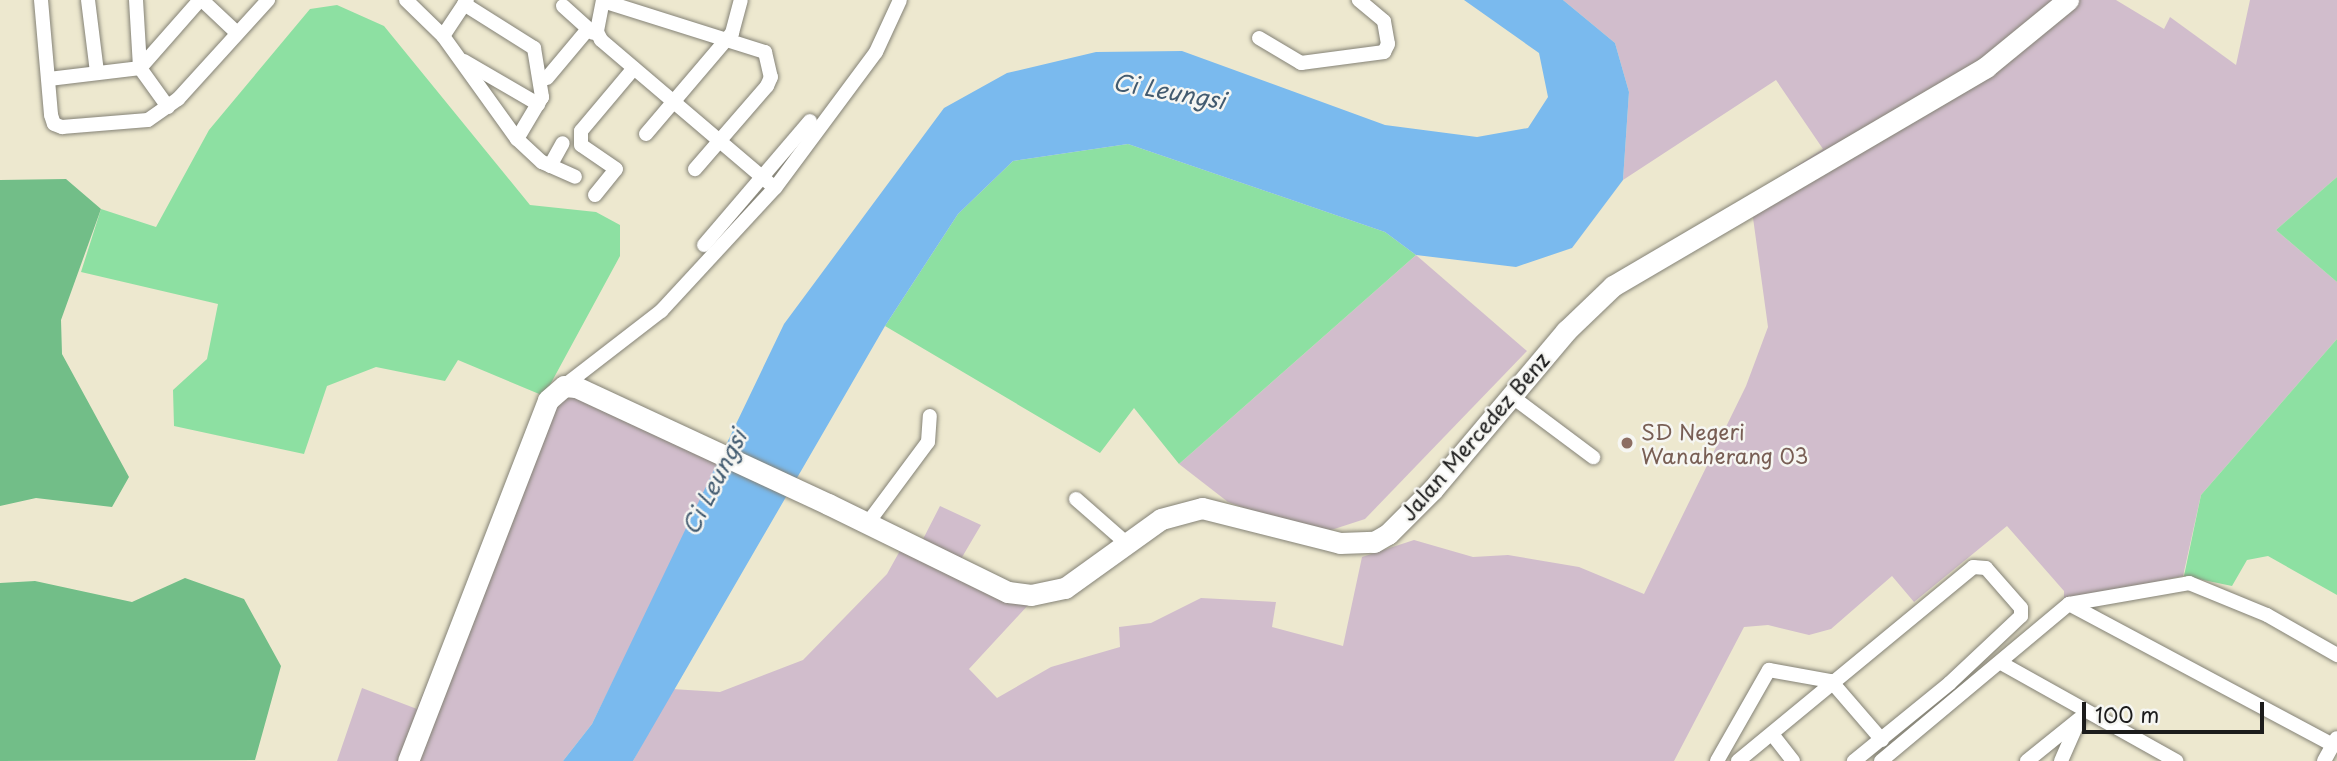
<!DOCTYPE html>
<style>
body{margin:0}
#map{position:relative;width:2337px;height:761px;overflow:hidden;background:#ede8cf;font-family:"Playpen Sans",sans-serif}
div>[style]{position:absolute}
[style*='--x']{left:calc(var(--x)*1px);top:calc(var(--y)*1px);width:calc(var(--w)*1px);rotate:calc(var(--a)*1deg)}
.industrial>*{inset:0;background:#d1bdcc}
.green>*{inset:0;background:#8de0a2}
.forest>*{inset:0;background:#72be88}
.water>*{inset:0;background:#7abaee}
.roads{filter:drop-shadow(0 0 2px #848276) drop-shadow(0 0 2px #848276)}
.street>*{height:14px;margin:-7px;padding:0 7px;transform-origin:7px;border-radius:7px;background:#fff}
.primary>*{height:21px;margin:-10.5px;padding:0 10.5px;transform-origin:10.5px;border-radius:10.5px;background:#fff}
.dots>*{width:19px;height:19px;translate:-50% -50%;box-sizing:border-box;border:4px solid #f6f6f2;border-radius:50%}
span{translate:-50% -50%;white-space:nowrap;text-align:center;line-height:1.15;-webkit-text-stroke:5px #f6f6f2;paint-order:stroke}
.education-label{font-size:21px;color:#785e54}
.left{translate:0 -50%;text-align:left}
.street-label{font-size:21px;color:#1c1c1c}
.water-label{font-size:23px;color:#425b70;font-style:italic}
.scale{position:absolute;left:2082px;top:702px;width:182px;height:32px;box-sizing:border-box;border:4px solid #1c1c1c;border-top:0;padding-left:9px;font-size:21px;line-height:24px;white-space:nowrap;color:#1c1c1c;-webkit-text-stroke:5px #f6f6f2;paint-order:stroke}
</style>
<div id="map">
<div class="industrial">
<div style="clip-path:polygon(1563px 0,2116px 0,2164px 29px,2170px 17px,2236px 65px,2250px 0,2337px 0,2337px 177px,2276px 230px,2337px 282px,2337px 339px,2201px 495px,2183px 576px,2064px 602px,2064px 591px,2007px 526px,1914px 602px,1892px 576px,1831px 629px,1809px 635px,1768px 625px,1744px 627px,1674px 761px,633px 761px,672px 689px,720px 692px,803px 660px,887px 574px,907px 538px,920px 545px,940px 506px,981px 525px,958px 564px,1007px 589px,1042px 590px,969px 669px,997px 698px,1051px 667px,1120px 647px,1119px 627px,1151px 623px,1201px 598px,1276px 602px,1272px 627px,1343px 646px,1362px 557px,1414px 540px,1473px 557px,1508px 555px,1579px 567px,1644px 594px,1746px 386px,1768px 327px,1750px 196px,1823px 149px,1776px 80px,1623px 180px,1629px 92px,1615px 43px)"></div>
<div style="clip-path:polygon(1416px 255px,1527px 351px,1365px 519px,1325px 532px,1282px 522px,1228px 502px,1179px 464px)"></div>
<div style="clip-path:polygon(586px 392px,723px 457px,592px 724px,563px 761px,337px 761px,362px 688px,417px 709px,544px 396px)"></div>
</div>
<div class="green">
<div style="clip-path:polygon(337px 5px,384px 26px,530px 205px,596px 212px,620px 225px,620px 256px,544px 396px,458px 360px,445px 381px,376px 367px,327px 386px,304px 454px,174px 426px,173px 390px,207px 359px,218px 304px,81px 272px,101px 209px,156px 227px,209px 130px,310px 9px)"></div>
<div style="clip-path:polygon(1128px 144px,1385px 232px,1416px 255px,1179px 464px,1134px 408px,1100px 453px,885px 326px,958px 214px,1013px 161px)"></div>
<div style="clip-path:polygon(2337px 177px,2337px 282px,2276px 230px)"></div>
<div style="clip-path:polygon(2337px 339px,2337px 595px,2268px 556px,2247px 560px,2232px 586px,2184px 576px,2201px 495px)"></div>
</div>
<div class="forest">
<div style="clip-path:polygon(66px 179px,101px 209px,61px 320px,62px 354px,129px 477px,112px 507px,36px 498px,0 506px,0 180px)"></div>
<div style="clip-path:polygon(185px 578px,244px 599px,281px 666px,255px 760px,0 761px,0 583px,35px 581px,132px 602px)"></div>
</div>
<div class="water">
<div style="clip-path:polygon(1464px 0,1563px 0,1615px 43px,1629px 92px,1623px 180px,1572px 248px,1516px 267px,1416px 255px,1385px 232px,1128px 144px,1013px 161px,958px 214px,885px 326px,633px 761px,563px 761px,592px 724px,784px 324px,944px 108px,1007px 73px,1096px 52px,1182px 51px,1385px 125px,1477px 137px,1528px 128px,1548px 97px,1539px 53px)"></div>
</div>
<div class="roads">
<div class="street">
<div style="--x:41;--y:0;--w:115;--a:85"></div>
<div style="--x:51;--y:115;--w:9;--a:72"></div>
<div style="--x:54;--y:124;--w:9;--a:21"></div>
<div style="--x:62;--y:127;--w:86;--a:-4.7"></div>
<div style="--x:148;--y:120;--w:37;--a:-35"></div>
<div style="--x:178;--y:99;--w:134;--a:-47.7"></div>
<div style="--x:88;--y:0;--w:73;--a:82.9"></div>
<div style="--x:136;--y:0;--w:68;--a:86.6"></div>
<div style="--x:140;--y:68;--w:91;--a:-48.6"></div>
<div style="--x:202;--y:0;--w:48;--a:43.3"></div>
<div style="--x:406;--y:0;--w:52;--a:44.2"></div>
<div style="--x:443;--y:36;--w:127;--a:54.3"></div>
<div style="--x:517;--y:139;--w:34;--a:43"></div>
<div style="--x:542;--y:162;--w:36;--a:24"></div>
<div style="--x:603;--y:0;--w:33;--a:101"></div>
<div style="--x:597;--y:32;--w:9;--a:63"></div>
<div style="--x:601;--y:40;--w:228;--a:40.4"></div>
<div style="--x:603;--y:1;--w:170;--a:17.5"></div>
<div style="--x:765;--y:52;--w:26;--a:77"></div>
<div style="--x:771;--y:77;--w:10;--a:114"></div>
<div style="--x:767;--y:86;--w:110;--a:130.9"></div>
<div style="--x:464;--y:4;--w:83;--a:32.2"></div>
<div style="--x:534;--y:48;--w:50;--a:80.7"></div>
<div style="--x:542;--y:97;--w:49;--a:120.8"></div>
<div style="--x:563;--y:6;--w:40;--a:42"></div>
<div style="--x:443;--y:36;--w:43;--a:-56.3"></div>
<div style="--x:1259;--y:38;--w:49;--a:30.8"></div>
<div style="--x:1301;--y:63;--w:84;--a:-7.5"></div>
<div style="--x:1384;--y:52;--w:9;--a:-63"></div>
<div style="--x:1388;--y:44;--w:23;--a:-100"></div>
<div style="--x:1384;--y:21;--w:33;--a:-140"></div>
<div style="--x:464;--y:61;--w:86;--a:30.2"></div>
<div style="--x:547;--y:78;--w:64;--a:-50.1"></div>
<div style="--x:49;--y:79;--w:92;--a:-6.9"></div>
<div style="--x:140;--y:68;--w:48;--a:54.3"></div>
<div style="--x:646;--y:134;--w:133;--a:-49.6"></div>
<div style="--x:732;--y:33;--w:34;--a:-75"></div>
<div style="--x:550;--y:166;--w:26;--a:-61"></div>
<div style="--x:595;--y:195;--w:33;--a:-51"></div>
<div style="--x:616;--y:169;--w:42;--a:-145.6"></div>
<div style="--x:581;--y:145;--w:14;--a:-90"></div>
<div style="--x:581;--y:131;--w:82;--a:-49.9"></div>
<div style="--x:704;--y:245;--w:163;--a:-49.5"></div>
<div style="--x:564;--y:386;--w:123;--a:-37.7"></div>
<div style="--x:661;--y:311;--w:168;--a:-47.2"></div>
<div style="--x:775;--y:188;--w:169;--a:-53.4"></div>
<div style="--x:876;--y:52;--w:57;--a:-65.2"></div>
<div style="--x:1510;--y:395;--w:104;--a:36.8"></div>
<div style="--x:1076;--y:499;--w:67;--a:41.3"></div>
<div style="--x:867;--y:524;--w:102;--a:-53.4"></div>
<div style="--x:928;--y:442;--w:26;--a:-86"></div>
<div style="--x:2069;--y:604;--w:299;--a:28.1"></div>
<div style="--x:2001;--y:663;--w:201;--a:29.2"></div>
<div style="--x:1772;--y:734;--w:34;--a:52"></div>
<div style="--x:1717;--y:761;--w:105;--a:-60.3"></div>
<div style="--x:1769;--y:670;--w:63;--a:10.1"></div>
<div style="--x:1831;--y:681;--w:78;--a:49.2"></div>
<div style="--x:1738;--y:761;--w:305;--a:-39.5"></div>
<div style="--x:1973;--y:567;--w:13;--a:4"></div>
<div style="--x:1986;--y:568;--w:53;--a:48.8"></div>
<div style="--x:2021;--y:608;--w:8;--a:90"></div>
<div style="--x:2021;--y:616;--w:98;--a:136.7"></div>
<div style="--x:1950;--y:683;--w:124;--a:140.9"></div>
<div style="--x:1881;--y:761;--w:245;--a:-39.9"></div>
<div style="--x:2069;--y:604;--w:122;--a:-9.9"></div>
<div style="--x:2189;--y:583;--w:84;--a:22.3"></div>
<div style="--x:2267;--y:615;--w:81;--a:29.7"></div>
<div style="--x:2027;--y:761;--w:67;--a:-38.9"></div>
<div style="--x:2061;--y:761;--w:45;--a:-66.3"></div>
<div style="--x:2324;--y:761;--w:26;--a:-61"></div>
</div>
<div class="primary">
<div style="--x:408;--y:761;--w:387;--a:-68.8"></div>
<div style="--x:548;--y:400;--w:21;--a:-41"></div>
<div style="--x:564;--y:386;--w:12;--a:5"></div>
<div style="--x:576;--y:387;--w:278;--a:24.9"></div>
<div style="--x:828;--y:504;--w:200;--a:26.1"></div>
<div style="--x:1008;--y:592;--w:23;--a:7"></div>
<div style="--x:1031;--y:595;--w:35;--a:-12"></div>
<div style="--x:1065;--y:588;--w:118;--a:-35.7"></div>
<div style="--x:1161;--y:519;--w:42;--a:-15"></div>
<div style="--x:1202;--y:508;--w:142;--a:14.2"></div>
<div style="--x:1340;--y:543;--w:34;--a:-2"></div>
<div style="--x:1374;--y:542;--w:16;--a:-30"></div>
<div style="--x:1388;--y:534;--w:64;--a:-45"></div>
<div style="--x:1433;--y:489;--w:207;--a:-49.9"></div>
<div style="--x:1566;--y:331;--w:65;--a:-43.8"></div>
<div style="--x:1613;--y:286;--w:433;--a:-30.4"></div>
<div style="--x:1986;--y:67;--w:106;--a:-39.3"></div>
</div>
</div>
<div class="dots">
<div style="left:1627px;top:443px;background:#8d6e63"></div>
</div>
<div class="education-label">
<span class="left" style="left:1641px;top:443px">SD Negeri<br>Wanaherang 03</span>
</div>
<div class="street-label">
<span style="left:1474px;top:436px;rotate:-49deg">Jalan Mercedez Benz</span>
</div>
<div class="water-label">
<span style="left:1169px;top:91px;rotate:10deg">Ci Leungsi</span>
<span style="left:714px;top:482px;rotate:-63deg">Ci Leungsi</span>
</div>
<div class="scale">100 m</div>
</div>
